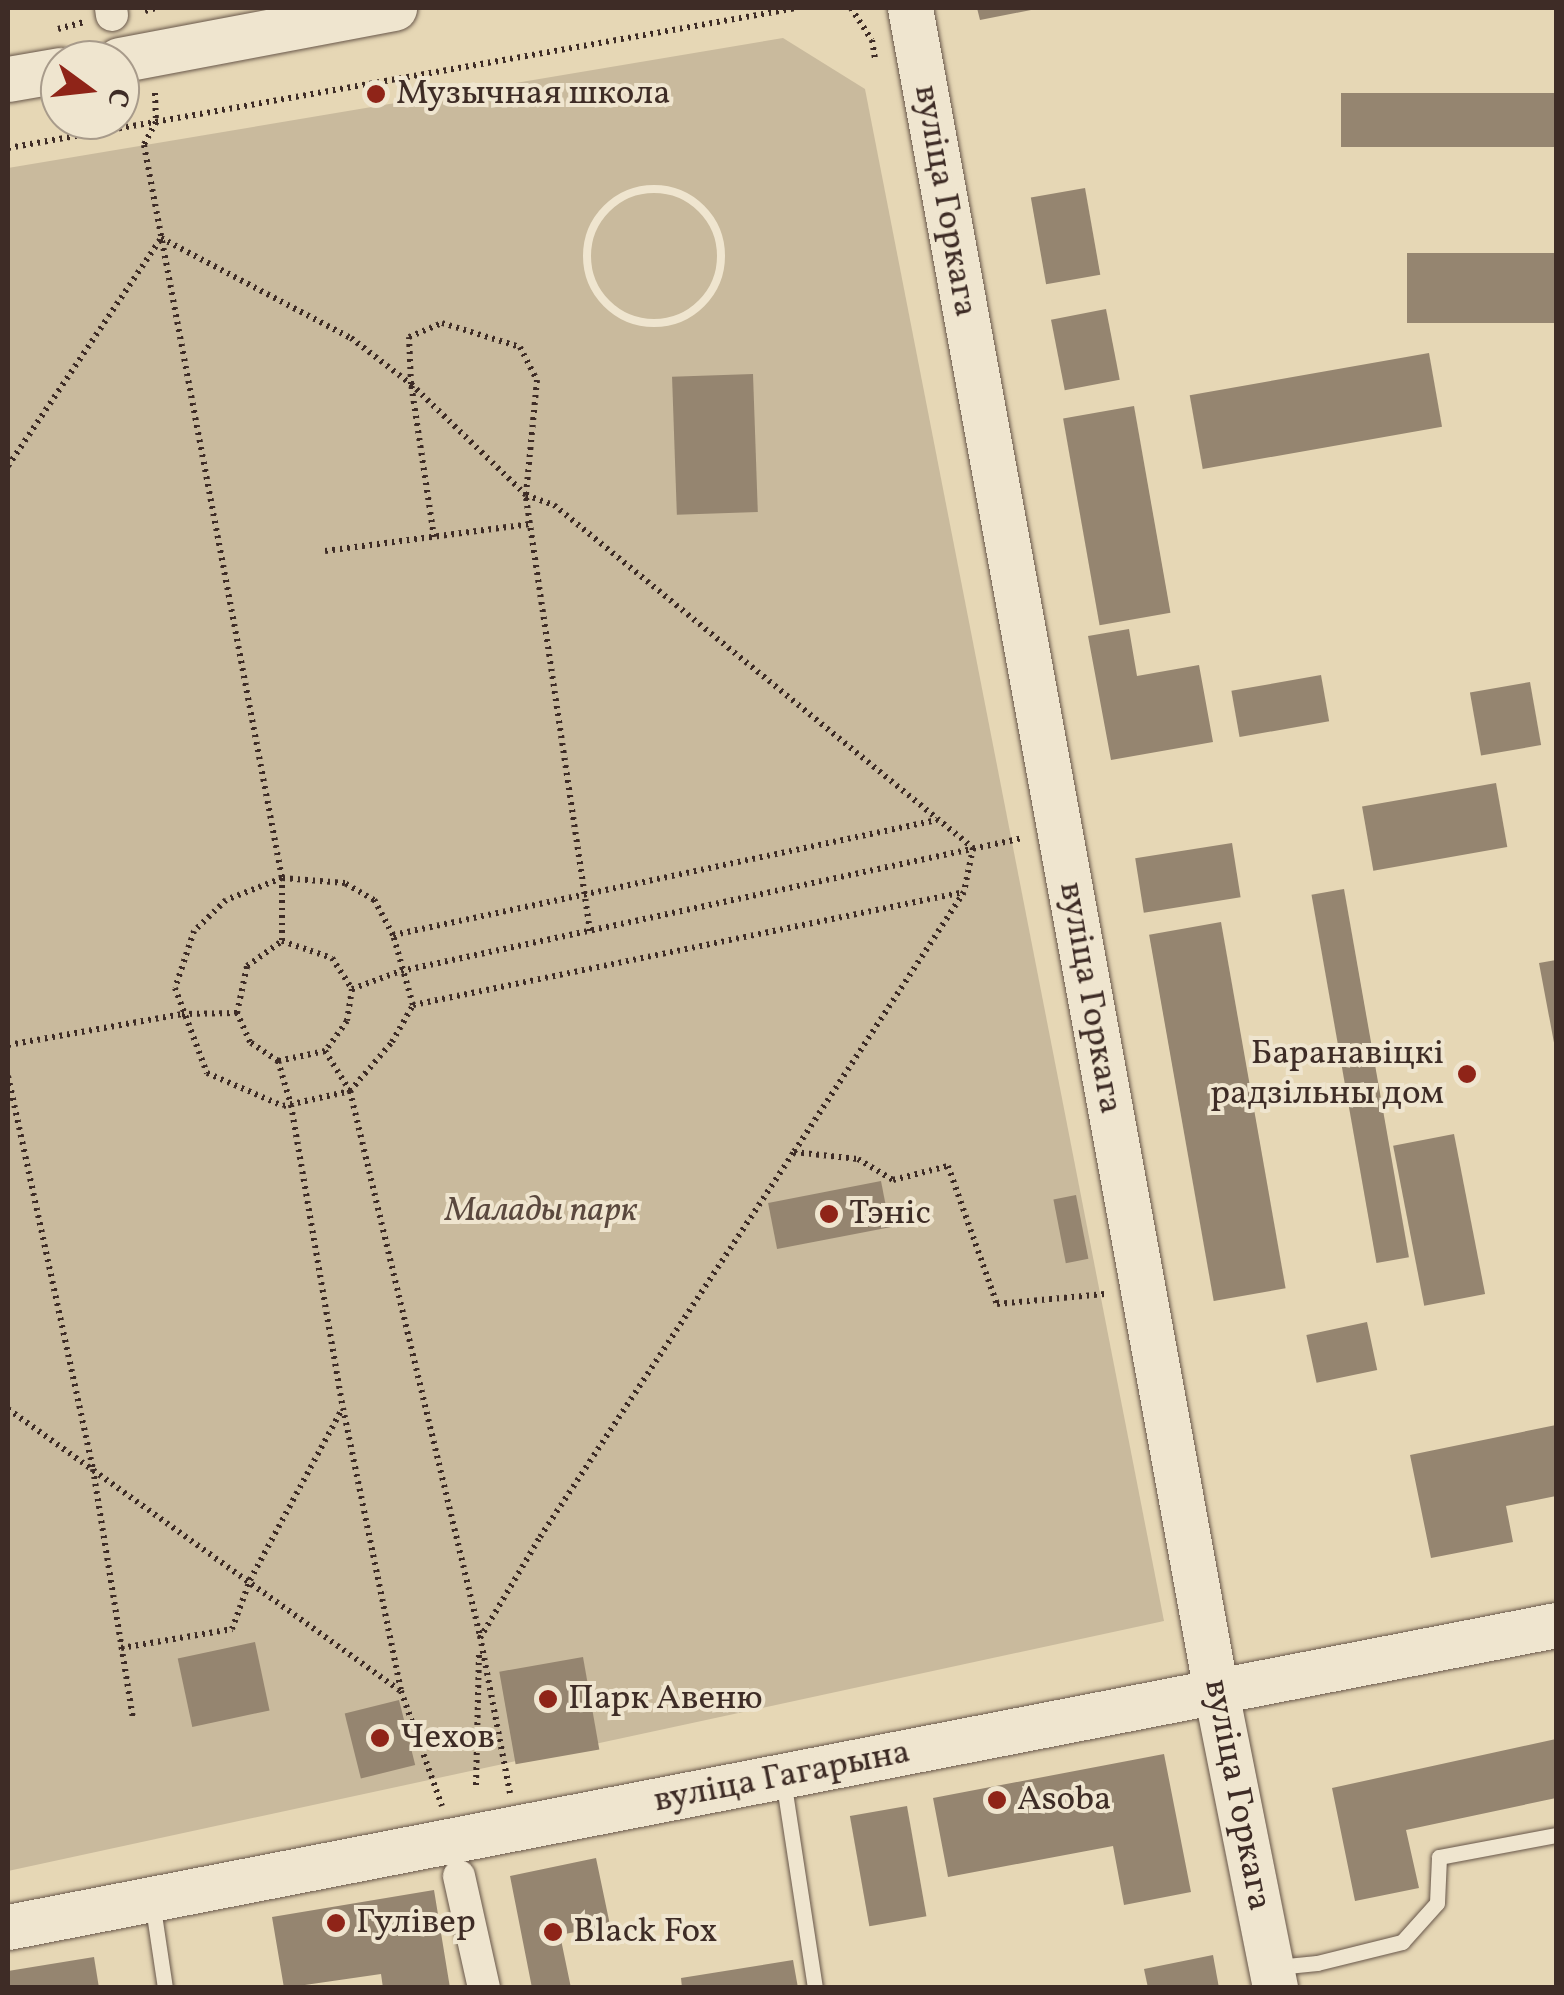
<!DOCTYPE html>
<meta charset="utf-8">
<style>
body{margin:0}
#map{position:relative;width:1564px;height:1995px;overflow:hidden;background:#e6d7b5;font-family:Vollkorn,serif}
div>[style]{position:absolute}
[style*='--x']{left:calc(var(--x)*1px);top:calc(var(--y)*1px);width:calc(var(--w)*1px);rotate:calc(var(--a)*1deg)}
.green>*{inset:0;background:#c9ba9d}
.building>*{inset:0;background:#958570;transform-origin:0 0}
.path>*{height:6px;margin-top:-3px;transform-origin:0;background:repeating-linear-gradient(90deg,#3e2c26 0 2.5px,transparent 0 7.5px)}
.roads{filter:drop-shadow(0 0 2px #68574a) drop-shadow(0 0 2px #68574a)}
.lane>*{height:15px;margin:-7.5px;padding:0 7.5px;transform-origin:7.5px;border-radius:7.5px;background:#efe5cf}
.street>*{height:32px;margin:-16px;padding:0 16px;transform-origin:16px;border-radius:16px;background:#efe5cf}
.secondary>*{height:45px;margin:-22.5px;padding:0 22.5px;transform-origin:22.5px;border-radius:22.5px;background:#efe5cf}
.rail>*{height:11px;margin-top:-5.5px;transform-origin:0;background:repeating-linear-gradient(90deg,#efe5cf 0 22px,#3e2c26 0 44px);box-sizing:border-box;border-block:2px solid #3e2c26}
.rail>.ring{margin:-4px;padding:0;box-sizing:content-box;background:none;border:8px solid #efe5cf;border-radius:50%}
.dots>*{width:28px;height:28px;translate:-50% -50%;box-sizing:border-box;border:5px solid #efe5cf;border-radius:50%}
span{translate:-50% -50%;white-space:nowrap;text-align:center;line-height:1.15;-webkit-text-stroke:8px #efe5cf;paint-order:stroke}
.poi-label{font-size:35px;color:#3e2c26}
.left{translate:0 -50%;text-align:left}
.right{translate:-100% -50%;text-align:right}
.street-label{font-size:35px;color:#3e2c26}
.park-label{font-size:35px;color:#5a483e;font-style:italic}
.frame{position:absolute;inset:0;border:10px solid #3e2c26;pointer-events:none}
.north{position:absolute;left:40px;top:40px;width:100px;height:100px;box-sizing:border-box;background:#efe5cf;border:2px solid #a89b8b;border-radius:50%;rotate:105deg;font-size:28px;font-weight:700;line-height:40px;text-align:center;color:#3e2c26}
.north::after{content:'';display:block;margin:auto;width:35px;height:45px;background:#8f2418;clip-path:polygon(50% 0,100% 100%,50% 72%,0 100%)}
</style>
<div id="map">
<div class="green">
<div style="clip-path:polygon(783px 38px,865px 89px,1164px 1621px,8px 1871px,8px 168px)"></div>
</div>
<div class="building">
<div style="clip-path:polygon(977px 8px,1036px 8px,1036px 9px,980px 20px)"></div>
<div style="left:1556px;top:93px;width:54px;height:215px;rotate:90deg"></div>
<div style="left:1085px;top:188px;width:88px;height:55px;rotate:80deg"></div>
<div style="left:1556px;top:253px;width:70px;height:149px;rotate:90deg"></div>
<div style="left:1106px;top:309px;width:72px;height:56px;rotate:79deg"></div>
<div style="left:1429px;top:353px;width:75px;height:243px;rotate:80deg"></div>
<div style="left:753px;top:374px;width:138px;height:81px;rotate:88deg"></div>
<div style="left:1134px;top:406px;width:210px;height:72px;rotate:80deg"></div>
<div style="clip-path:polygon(1129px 629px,1137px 676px,1199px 665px,1213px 742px,1111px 760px,1088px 636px)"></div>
<div style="left:1321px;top:675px;width:47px;height:91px;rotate:80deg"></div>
<div style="left:1530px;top:682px;width:64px;height:61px;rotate:80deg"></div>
<div style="left:1496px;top:783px;width:65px;height:136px;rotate:80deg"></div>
<div style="left:1232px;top:843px;width:55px;height:98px;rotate:81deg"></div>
<div style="left:1344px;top:889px;width:374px;height:33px;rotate:80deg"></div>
<div style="left:1221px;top:922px;width:372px;height:73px;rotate:80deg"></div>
<div style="clip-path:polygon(1556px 960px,1556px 1048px,1555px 1048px,1539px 963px)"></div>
<div style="left:1454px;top:1134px;width:163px;height:62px;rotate:79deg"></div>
<div style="left:881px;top:1181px;width:47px;height:115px;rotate:79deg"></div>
<div style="left:1076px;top:1195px;width:65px;height:23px;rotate:79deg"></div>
<div style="left:1367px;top:1322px;width:49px;height:62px;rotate:78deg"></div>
<div style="clip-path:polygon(1556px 1425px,1556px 1496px,1506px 1506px,1513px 1542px,1431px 1558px,1410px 1455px)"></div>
<div style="left:255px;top:1642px;width:70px;height:79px;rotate:78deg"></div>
<div style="left:583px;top:1657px;width:94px;height:85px;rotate:80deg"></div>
<div style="left:399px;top:1700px;width:67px;height:56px;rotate:76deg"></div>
<div style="clip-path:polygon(1556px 1739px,1556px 1798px,1406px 1830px,1419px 1888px,1355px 1901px,1332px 1788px)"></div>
<div style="clip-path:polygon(1164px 1754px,1191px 1892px,1124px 1905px,1113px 1846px,948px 1877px,933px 1798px)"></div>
<div style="left:907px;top:1806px;width:112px;height:58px;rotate:80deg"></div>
<div style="clip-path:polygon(596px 1858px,610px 1925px,560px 1935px,571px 1988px,532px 1988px,510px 1876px)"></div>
<div style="clip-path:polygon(434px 1890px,450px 1988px,383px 1988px,381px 1974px,284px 1988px,272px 1917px)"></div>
<div style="clip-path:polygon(1213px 1955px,1219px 1988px,1148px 1988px,1144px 1969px)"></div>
<div style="clip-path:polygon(94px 1957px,99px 1988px,8px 1988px,8px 1971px)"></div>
<div style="clip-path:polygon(793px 1960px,798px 1988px,682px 1988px,681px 1978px)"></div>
</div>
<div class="path">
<div style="--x:851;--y:8;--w:38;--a:57"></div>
<div style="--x:872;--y:40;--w:19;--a:81"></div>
<div style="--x:145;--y:11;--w:11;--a:-15"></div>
<div style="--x:58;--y:29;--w:28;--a:-15"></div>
<div style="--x:155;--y:93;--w:29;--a:88"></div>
<div style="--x:156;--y:122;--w:26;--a:118"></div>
<div style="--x:144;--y:145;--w:746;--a:79.34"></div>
<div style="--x:282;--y:878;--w:63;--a:90"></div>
<div style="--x:8;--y:148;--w:800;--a:-10.07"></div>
<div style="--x:8;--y:466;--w:275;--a:-56.1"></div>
<div style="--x:161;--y:238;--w:215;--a:27.8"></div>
<div style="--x:351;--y:338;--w:76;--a:37.5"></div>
<div style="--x:411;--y:384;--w:160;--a:44"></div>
<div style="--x:434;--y:537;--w:155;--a:-98.5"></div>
<div style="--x:411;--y:384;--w:47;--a:-92.4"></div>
<div style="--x:409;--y:337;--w:36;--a:-23"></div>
<div style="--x:442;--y:323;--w:82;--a:17.1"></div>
<div style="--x:520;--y:347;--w:37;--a:63"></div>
<div style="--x:537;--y:380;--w:115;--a:95.5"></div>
<div style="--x:325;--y:551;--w:207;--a:-7.5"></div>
<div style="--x:590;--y:931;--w:441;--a:-98.4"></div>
<div style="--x:526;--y:495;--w:30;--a:20"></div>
<div style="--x:554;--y:505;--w:541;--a:39.3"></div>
<div style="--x:973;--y:848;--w:45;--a:101.6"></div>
<div style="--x:964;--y:892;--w:311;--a:123.2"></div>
<div style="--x:794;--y:1152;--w:64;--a:6.2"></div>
<div style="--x:858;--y:1159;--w:41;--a:31"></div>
<div style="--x:893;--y:1180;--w:57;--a:-14.3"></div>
<div style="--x:948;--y:1166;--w:146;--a:70.5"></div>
<div style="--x:997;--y:1304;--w:108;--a:-5.3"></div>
<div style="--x:393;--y:935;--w:40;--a:-118"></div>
<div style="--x:374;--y:900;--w:34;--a:-150"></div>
<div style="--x:345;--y:883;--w:63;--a:-175.5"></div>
<div style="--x:282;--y:878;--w:60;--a:158.6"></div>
<div style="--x:226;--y:900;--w:45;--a:135.9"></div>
<div style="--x:194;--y:931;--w:60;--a:108.4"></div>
<div style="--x:175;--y:988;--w:91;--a:69.4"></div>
<div style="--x:207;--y:1073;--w:83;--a:23.5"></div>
<div style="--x:283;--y:1106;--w:69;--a:-12.6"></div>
<div style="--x:350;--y:1091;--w:65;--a:-49.4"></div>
<div style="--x:392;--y:1042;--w:43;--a:-60.4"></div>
<div style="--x:413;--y:1005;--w:562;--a:-11.59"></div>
<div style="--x:282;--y:941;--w:53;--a:18.8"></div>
<div style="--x:332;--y:958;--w:37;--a:57"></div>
<div style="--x:352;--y:989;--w:32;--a:99"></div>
<div style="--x:347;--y:1021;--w:37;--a:126"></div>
<div style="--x:325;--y:1051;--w:48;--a:168"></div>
<div style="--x:278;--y:1061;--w:34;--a:-146"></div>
<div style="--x:250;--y:1042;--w:32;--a:-114"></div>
<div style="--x:237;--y:1013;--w:48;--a:-78"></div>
<div style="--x:247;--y:966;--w:43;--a:-35.5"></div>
<div style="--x:352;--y:989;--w:52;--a:-20.2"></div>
<div style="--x:401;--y:971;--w:636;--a:-12.07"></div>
<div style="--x:413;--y:1005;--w:73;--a:-105.9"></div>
<div style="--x:393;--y:935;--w:556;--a:-11.94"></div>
<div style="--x:8;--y:1045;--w:177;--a:-10.1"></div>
<div style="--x:182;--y:1014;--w:55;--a:-1"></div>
<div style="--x:325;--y:1051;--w:47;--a:58"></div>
<div style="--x:350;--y:1091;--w:560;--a:76.58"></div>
<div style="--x:480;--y:1636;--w:160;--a:79.2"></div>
<div style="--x:278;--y:1061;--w:46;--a:73.5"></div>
<div style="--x:291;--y:1105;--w:307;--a:80.3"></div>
<div style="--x:343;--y:1408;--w:289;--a:78.4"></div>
<div style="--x:401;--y:1691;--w:122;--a:70.4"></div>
<div style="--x:8;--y:1076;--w:402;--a:77.8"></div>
<div style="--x:93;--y:1469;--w:252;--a:80.9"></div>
<div style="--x:8;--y:1409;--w:484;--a:35.7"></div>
<div style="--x:480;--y:1638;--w:117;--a:-59.3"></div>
<div style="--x:540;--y:1537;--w:461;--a:-56.6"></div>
<div style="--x:121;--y:1648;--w:113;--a:-9.7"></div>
<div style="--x:232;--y:1629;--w:52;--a:-69.8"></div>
<div style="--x:250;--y:1580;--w:194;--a:-61.7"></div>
<div style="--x:476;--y:1785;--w:135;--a:-88.7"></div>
</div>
<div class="roads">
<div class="lane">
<div style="--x:783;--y:1779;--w:211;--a:81.3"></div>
<div style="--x:152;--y:1901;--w:88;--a:81.5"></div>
<div style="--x:1277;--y:1967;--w:40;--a:-5.7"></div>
<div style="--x:1317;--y:1963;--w:88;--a:-13.9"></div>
<div style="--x:1402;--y:1942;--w:52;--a:-48.1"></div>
<div style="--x:1437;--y:1903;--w:46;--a:-87.5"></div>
<div style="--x:1439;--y:1857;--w:119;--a:-10.6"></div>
</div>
<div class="street">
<div style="--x:111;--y:8;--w:7;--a:82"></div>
<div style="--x:459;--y:1876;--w:115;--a:77.4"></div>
</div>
<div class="secondary">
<div style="--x:910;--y:8;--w:1712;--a:79.7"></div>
<div style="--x:1216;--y:1692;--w:302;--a:78.7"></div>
<div style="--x:119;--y:60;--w:280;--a:-10.7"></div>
<div style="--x:8;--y:79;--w:53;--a:-9.8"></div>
<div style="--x:8;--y:1927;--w:1577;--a:-11.04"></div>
</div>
</div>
<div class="rail">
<div class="ring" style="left:587px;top:189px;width:126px;height:126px"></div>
</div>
<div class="dots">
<div style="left:376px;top:94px;background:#8f2418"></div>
<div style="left:1467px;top:1074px;background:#8f2418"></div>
<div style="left:829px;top:1214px;background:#8f2418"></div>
<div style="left:548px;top:1699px;background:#8f2418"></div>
<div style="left:380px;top:1738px;background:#8f2418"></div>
<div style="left:997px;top:1800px;background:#8f2418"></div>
<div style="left:336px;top:1923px;background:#8f2418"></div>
<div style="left:553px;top:1932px;background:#8f2418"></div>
</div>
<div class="poi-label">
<span class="left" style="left:396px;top:94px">Музычная школа</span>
<span class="right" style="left:1444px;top:1074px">Баранавіцкі<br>радзільны дом</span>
<span class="left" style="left:849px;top:1214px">Тэніс</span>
<span class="left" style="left:568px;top:1699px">Парк Авеню</span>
<span class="left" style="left:400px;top:1738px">Чехов</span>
<span class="left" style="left:1017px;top:1800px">Asoba</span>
<span class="left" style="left:356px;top:1923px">Гулівер</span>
<span class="left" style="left:573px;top:1932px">Black Fox</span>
</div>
<div class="street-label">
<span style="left:945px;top:201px;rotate:80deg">вуліца Горкага</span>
<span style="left:1090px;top:998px;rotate:80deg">вуліца Горкага</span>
<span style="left:782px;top:1777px;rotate:-11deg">вуліца Гагарына</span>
<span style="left:1237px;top:1795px;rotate:79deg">вуліца Горкага</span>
</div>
<div class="park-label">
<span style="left:541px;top:1211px">Малады парк</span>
</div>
<div class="frame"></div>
<div class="north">С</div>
</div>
